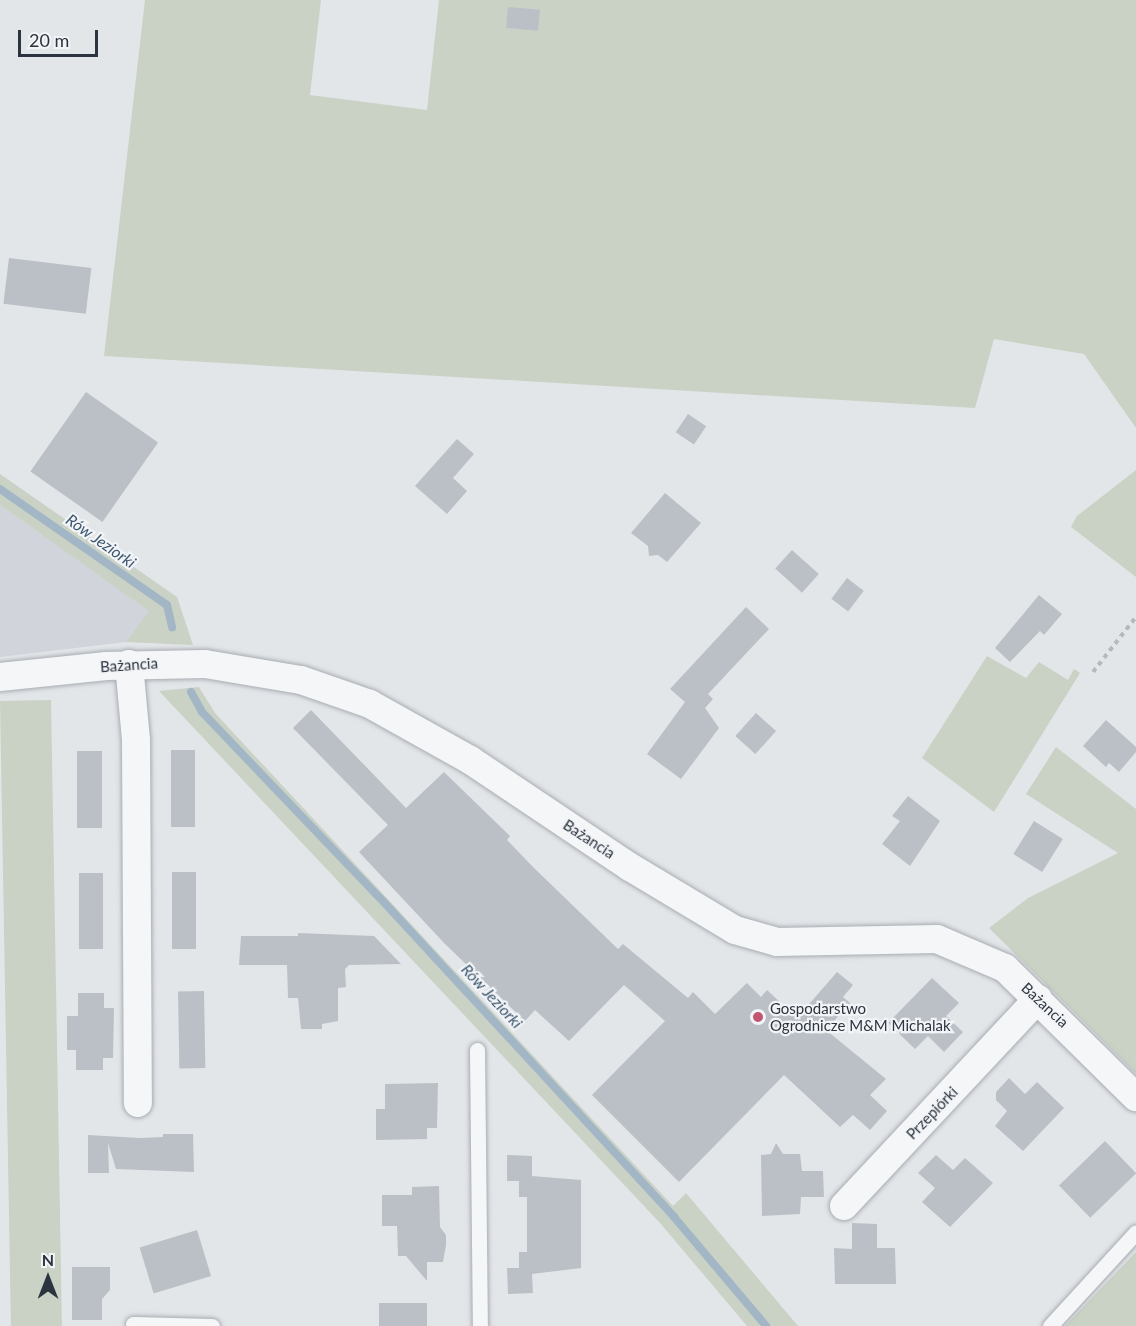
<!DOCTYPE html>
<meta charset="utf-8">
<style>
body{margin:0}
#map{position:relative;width:1136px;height:1326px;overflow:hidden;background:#e3e6e9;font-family:Lato,sans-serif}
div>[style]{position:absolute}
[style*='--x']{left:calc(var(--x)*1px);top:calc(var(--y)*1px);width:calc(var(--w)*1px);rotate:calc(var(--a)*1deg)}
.built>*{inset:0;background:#d1d5db}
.green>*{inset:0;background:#c9d2c5;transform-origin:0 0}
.stream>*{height:8px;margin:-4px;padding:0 4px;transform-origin:4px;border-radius:4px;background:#a2b6c5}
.building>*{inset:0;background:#bac0c5;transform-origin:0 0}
.path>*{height:4px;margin-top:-2px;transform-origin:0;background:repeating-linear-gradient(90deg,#b5b8bd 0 4.5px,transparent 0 9px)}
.roads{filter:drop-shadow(0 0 2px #a8adb3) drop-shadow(0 0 2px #a8adb3)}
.lane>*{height:15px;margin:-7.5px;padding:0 7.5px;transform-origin:7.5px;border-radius:7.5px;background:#f5f6f8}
.street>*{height:28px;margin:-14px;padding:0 14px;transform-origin:14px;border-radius:14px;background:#f5f6f8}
.dots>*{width:16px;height:16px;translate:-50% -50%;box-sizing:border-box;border:3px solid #f2f4f7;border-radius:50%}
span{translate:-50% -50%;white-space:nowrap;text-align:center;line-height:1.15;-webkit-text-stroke:4.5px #f2f4f7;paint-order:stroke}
.street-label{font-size:15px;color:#2c353f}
.poi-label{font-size:15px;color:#2c353f}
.left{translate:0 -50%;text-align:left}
.water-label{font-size:16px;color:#3b576f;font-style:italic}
.north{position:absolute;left:18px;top:1248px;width:60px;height:60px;-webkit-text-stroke:4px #f2f4f7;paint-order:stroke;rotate:0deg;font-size:16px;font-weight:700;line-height:24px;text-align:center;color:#2c353f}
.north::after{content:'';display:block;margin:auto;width:21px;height:27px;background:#2c353f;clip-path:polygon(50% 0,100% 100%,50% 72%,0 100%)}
.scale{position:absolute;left:18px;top:30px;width:80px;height:27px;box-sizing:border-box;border:3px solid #2c353f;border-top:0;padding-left:8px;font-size:18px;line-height:21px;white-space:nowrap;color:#2c353f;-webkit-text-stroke:4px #f2f4f7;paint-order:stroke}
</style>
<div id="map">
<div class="built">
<div style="clip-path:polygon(0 505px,150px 611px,126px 642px,0 657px)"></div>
</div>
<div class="green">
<div style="clip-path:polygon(145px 0,321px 0,310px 95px,427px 110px,439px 0,1136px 0,1136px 428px,1084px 354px,994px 339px,975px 408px,104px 356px)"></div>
<div style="clip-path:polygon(1136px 470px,1136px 577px,1071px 527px,1077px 516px)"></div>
<div style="clip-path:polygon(0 474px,177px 597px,193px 645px,126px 642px,149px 611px,0 505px)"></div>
<div style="clip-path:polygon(987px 656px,1026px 678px,1039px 662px,1068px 680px,1074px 669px,1080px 673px,994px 812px,922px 758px)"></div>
<div style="clip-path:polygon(199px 687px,215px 713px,673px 1206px,686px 1193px,798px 1326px,747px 1326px,660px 1223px,159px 691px)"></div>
<div style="left:51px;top:700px;width:626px;height:51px;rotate:89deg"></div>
<div style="clip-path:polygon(1056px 747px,1136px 809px,1136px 1074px,989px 928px,1028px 898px,1118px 853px,1026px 794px)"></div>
<div style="clip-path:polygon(1136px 1252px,1136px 1326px,1065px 1326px)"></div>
</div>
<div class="stream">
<div style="--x:0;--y:489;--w:203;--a:34.8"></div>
<div style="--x:167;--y:605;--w:23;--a:77"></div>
<div style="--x:191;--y:692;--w:23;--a:61"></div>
<div style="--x:202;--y:712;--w:257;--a:46.3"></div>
<div style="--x:380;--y:898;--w:434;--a:47.3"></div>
<div style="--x:674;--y:1217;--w:143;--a:49.8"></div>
</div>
<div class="building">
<div style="left:508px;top:7px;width:32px;height:21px;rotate:5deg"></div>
<div style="left:9px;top:258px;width:83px;height:46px;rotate:7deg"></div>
<div style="left:86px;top:392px;width:88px;height:97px;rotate:35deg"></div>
<div style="left:688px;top:414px;width:22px;height:22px;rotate:34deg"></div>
<div style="clip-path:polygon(457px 439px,474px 454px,453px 478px,467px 491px,447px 514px,415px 486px)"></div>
<div style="clip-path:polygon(665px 493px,701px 523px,667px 562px,658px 555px,649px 556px,648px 546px,631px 533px)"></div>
<div style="left:792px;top:550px;width:36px;height:25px;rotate:42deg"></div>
<div style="left:847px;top:578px;width:21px;height:26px;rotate:37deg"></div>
<div style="clip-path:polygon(1039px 595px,1062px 614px,1044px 635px,1040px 631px,1010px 662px,995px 648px)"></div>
<div style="clip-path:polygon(746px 607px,769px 629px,708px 694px,713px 699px,705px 708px,719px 728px,681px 779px,647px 754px,685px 702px,670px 689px)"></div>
<div style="clip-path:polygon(311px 710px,406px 808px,444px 772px,510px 836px,507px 840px,534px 868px,618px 949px,623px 944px,688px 998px,693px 992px,715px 1014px,747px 983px,761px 997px,767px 990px,797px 1018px,837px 972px,853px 985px,843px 997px,850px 1003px,826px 1030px,886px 1079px,870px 1095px,887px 1111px,870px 1130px,853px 1115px,840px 1127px,784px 1075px,679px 1182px,592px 1095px,665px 1021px,624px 985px,569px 1041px,535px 1010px,525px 1021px,445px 944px,359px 852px,388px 825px,293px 728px)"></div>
<div style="left:756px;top:713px;width:27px;height:31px;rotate:42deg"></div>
<div style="clip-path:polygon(1106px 720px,1136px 747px,1136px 752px,1119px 772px,1109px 763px,1106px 767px,1083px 746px)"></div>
<div style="left:171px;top:750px;width:24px;height:77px"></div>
<div style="left:77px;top:751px;width:25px;height:77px"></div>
<div style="clip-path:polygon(908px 796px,940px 821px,910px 866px,882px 844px,900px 821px,892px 816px)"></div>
<div style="left:1034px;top:821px;width:34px;height:39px;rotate:32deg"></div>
<div style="left:172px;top:872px;width:24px;height:77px"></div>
<div style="left:79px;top:873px;width:24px;height:76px"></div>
<div style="clip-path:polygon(298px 933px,374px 936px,401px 964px,349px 965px,345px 969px,346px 987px,338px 988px,338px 1021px,322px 1024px,322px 1029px,301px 1029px,298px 998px,288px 998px,287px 965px,239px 965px,241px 936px,298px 936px)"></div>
<div style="clip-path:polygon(932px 978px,959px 1003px,946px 1016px,963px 1032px,944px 1052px,928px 1036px,915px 1049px,888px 1023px)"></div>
<div style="left:204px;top:991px;width:77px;height:26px;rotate:89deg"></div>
<div style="clip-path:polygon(78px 993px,104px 993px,104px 1008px,114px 1008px,113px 1058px,103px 1058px,103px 1070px,76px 1070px,76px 1050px,67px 1050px,67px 1016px,78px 1016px)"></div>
<div style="clip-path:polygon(1009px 1078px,1025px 1094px,1037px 1082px,1064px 1108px,1023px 1151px,995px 1126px,1007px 1111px,996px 1100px,996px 1092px)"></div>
<div style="clip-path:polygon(438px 1083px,437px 1128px,427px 1128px,427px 1139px,376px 1140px,376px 1109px,385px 1109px,385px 1084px)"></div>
<div style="clip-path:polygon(163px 1134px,193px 1134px,194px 1172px,116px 1169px,108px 1143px,109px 1173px,88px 1173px,88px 1135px,140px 1138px,163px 1137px)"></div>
<div style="left:1105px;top:1141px;width:45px;height:64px;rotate:46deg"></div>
<div style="clip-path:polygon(776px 1143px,783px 1154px,800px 1154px,802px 1171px,823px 1171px,824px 1197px,801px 1197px,800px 1214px,762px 1216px,761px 1155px,771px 1154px)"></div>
<div style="clip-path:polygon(507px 1155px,532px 1156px,532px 1176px,581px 1180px,581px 1268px,532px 1274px,533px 1293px,508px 1294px,507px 1268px,519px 1268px,519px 1252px,527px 1252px,527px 1197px,519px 1197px,519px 1181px,507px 1181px)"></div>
<div style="clip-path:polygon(936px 1155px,953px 1170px,965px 1158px,993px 1183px,950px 1227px,922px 1202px,935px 1188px,918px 1173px)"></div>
<div style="clip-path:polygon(439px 1186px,440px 1227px,446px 1235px,446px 1245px,443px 1262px,427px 1262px,427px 1281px,406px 1256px,398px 1256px,397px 1226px,382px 1226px,382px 1195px,412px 1195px,412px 1187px)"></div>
<div style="clip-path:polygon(852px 1223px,877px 1224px,877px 1248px,895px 1248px,896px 1284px,835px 1284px,834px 1248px,852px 1249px)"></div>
<div style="left:197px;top:1230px;width:48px;height:60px;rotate:73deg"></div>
<div style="clip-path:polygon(72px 1267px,110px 1267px,110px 1290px,102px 1299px,102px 1320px,72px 1320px)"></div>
<div style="left:379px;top:1303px;width:48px;height:23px"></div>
</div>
<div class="path">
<div style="--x:1093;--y:672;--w:70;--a:-52"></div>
</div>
<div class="roads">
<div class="lane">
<div style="--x:477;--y:1050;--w:276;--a:89.4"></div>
<div style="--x:133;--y:1324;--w:79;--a:1.5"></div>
<div style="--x:1050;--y:1326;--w:127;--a:-47.5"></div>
</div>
<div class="street">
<div style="--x:129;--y:664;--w:76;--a:84.7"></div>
<div style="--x:136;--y:740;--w:363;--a:89.7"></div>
<div style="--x:0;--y:677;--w:107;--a:-5.9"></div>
<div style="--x:106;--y:666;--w:99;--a:-1.2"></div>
<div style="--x:205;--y:664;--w:97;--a:9.5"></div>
<div style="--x:301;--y:680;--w:73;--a:19.2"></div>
<div style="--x:370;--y:704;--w:115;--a:29.2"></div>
<div style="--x:470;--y:760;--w:192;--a:33.8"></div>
<div style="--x:630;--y:867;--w:122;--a:31"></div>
<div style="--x:735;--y:930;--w:44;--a:15.9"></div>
<div style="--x:777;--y:942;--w:160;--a:-1.1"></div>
<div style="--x:937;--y:939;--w:74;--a:23.1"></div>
<div style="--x:1005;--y:968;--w:184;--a:44.6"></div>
<div style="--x:844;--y:1206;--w:284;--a:-46.9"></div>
</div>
</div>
<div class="dots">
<div style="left:758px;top:1017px;background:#c0566f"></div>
</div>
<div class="street-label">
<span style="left:129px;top:665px;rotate:-4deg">Bażancia</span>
<span style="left:589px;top:839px;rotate:33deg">Bażancia</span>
<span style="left:1045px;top:1005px;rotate:43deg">Bażancia</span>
<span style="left:932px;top:1113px;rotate:-46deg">Przepiórki</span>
</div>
<div class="poi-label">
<span class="left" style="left:770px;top:1017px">Gospodarstwo<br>Ogrodnicze M&amp;M Michalak</span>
</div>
<div class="water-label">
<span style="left:101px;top:541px;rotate:35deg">Rów Jeziorki</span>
<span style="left:492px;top:996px;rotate:47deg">Rów Jeziorki</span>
</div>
<div class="north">N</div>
<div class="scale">20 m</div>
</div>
